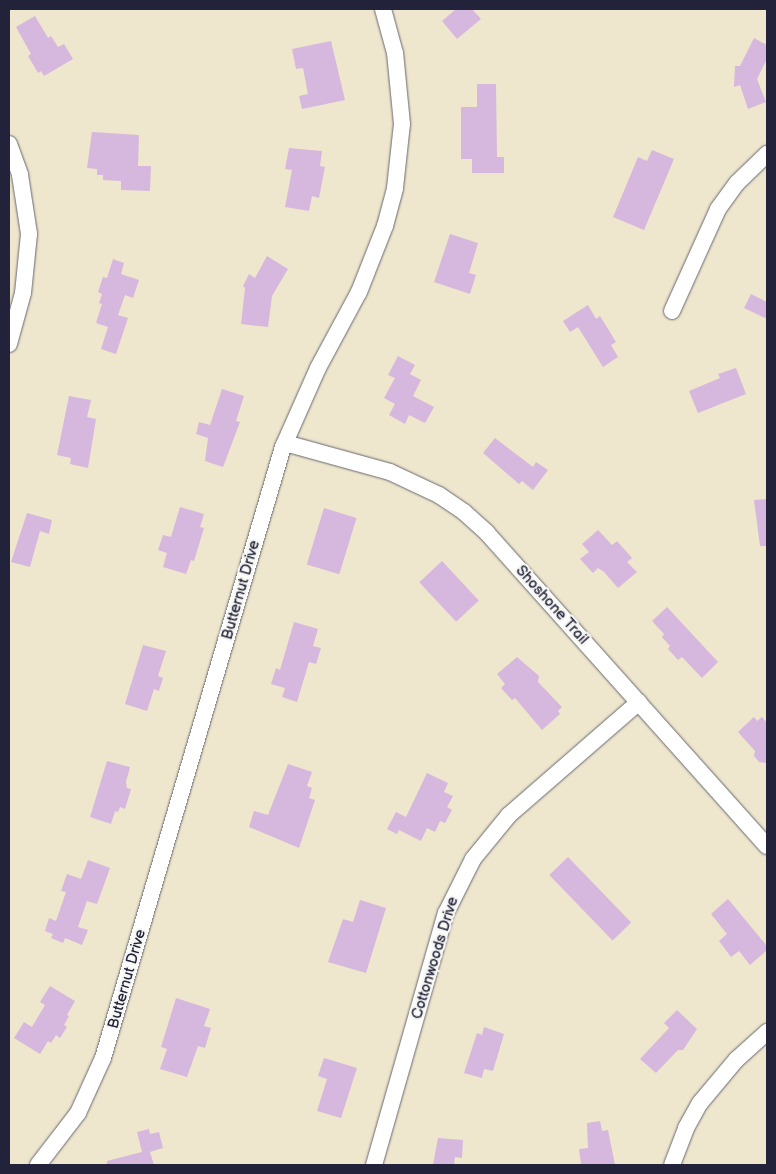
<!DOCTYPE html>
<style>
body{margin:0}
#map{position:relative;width:776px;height:1174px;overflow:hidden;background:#eee7ce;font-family:"Balsamiq Sans",sans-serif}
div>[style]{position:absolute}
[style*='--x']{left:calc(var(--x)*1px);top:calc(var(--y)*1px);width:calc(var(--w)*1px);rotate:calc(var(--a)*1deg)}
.building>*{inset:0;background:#d6b7dd;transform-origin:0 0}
.roads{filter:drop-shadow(0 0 1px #69676e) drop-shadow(0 0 1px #69676e)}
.minor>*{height:16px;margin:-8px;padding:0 8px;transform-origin:8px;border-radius:8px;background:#fff}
span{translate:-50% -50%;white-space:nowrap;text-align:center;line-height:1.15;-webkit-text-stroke:4.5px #f6f6f2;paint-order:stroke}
.street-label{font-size:15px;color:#22223b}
.frame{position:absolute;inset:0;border:10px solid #22223b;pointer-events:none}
</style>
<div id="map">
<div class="building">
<div style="clip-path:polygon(456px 9px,472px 9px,481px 19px,457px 39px,442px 21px)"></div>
<div style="clip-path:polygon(35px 16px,48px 38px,51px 36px,58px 47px,64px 44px,73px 59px,44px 76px,41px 71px,38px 73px,28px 56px,31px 54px,16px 27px)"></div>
<div style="clip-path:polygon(754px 38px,767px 45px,767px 59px,757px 79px,766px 102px,748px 109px,740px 85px,734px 87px,735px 66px,740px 66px)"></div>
<div style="clip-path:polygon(331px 41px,345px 100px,302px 109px,299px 96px,308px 94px,303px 68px,296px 69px,292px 49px)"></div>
<div style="clip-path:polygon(477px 84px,496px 84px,497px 157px,504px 157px,504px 173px,472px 173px,472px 159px,461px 159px,461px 107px,477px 107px)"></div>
<div style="clip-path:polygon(92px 132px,139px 135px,138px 166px,151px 166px,150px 191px,121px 190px,121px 181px,103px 180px,103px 175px,97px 175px,97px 169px,87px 168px)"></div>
<div style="clip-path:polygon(289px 148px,322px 151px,320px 166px,325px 167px,319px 198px,312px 196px,309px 211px,285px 207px,292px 170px,285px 169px)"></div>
<div style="clip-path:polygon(652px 150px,674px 159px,644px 230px,613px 217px,638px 157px,647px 161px)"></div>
<div style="clip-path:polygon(450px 234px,478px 243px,469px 273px,476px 275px,470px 294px,434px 282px)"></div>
<div style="clip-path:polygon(267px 256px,288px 269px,272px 296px,268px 327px,241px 324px,245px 288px,243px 286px,249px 274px,255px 278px)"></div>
<div style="clip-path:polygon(113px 259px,124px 263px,121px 274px,139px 280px,133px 298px,125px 295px,118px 315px,128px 318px,116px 354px,101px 349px,108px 327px,96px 323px,102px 304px,99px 303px,102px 294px,98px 292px,103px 277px,107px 278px)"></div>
<div style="clip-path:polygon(751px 294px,767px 302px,767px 319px,744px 308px)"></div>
<div style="clip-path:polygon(588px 305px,596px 319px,600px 316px,616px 342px,611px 345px,618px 357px,603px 367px,578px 327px,570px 332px,563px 321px)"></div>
<div style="clip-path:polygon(398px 356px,415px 365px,410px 374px,421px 380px,413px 396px,434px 407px,425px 423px,409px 415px,405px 424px,389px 415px,395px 404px,384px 398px,395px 378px,388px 375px)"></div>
<div style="clip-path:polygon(736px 368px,746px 394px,698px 413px,689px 391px,720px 378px,718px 374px)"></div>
<div style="clip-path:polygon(222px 389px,244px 396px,236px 421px,240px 422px,223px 467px,205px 461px,208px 438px,196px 434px,199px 422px,210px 425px)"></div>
<div style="clip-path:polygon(69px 396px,91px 400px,87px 417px,96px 419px,88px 468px,70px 464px,71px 458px,57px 455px)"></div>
<div style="clip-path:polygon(495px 438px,533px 467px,536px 462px,548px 470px,533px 490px,522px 481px,519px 484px,483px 453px)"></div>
<div style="clip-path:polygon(767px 499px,767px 546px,760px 546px,754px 500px)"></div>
<div style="clip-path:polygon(180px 507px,204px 514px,200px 527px,204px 528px,194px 561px,191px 560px,186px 574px,163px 567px,167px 553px,158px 550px,163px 535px,171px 537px)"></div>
<div style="left:324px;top:508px;width:34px;height:59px;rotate:17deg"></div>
<div style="clip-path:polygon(27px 513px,52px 520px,49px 534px,40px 531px,30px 567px,11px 562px)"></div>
<div style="clip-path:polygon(598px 530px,612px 545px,617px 541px,632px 558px,627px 562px,637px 572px,618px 588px,604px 572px,598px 568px,593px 573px,580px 559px,589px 552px,582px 544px)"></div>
<div style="left:442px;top:561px;width:54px;height:31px;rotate:47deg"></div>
<div style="clip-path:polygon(667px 607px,718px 662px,702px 678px,682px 657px,678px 660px,668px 649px,670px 646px,662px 637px,664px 634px,652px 621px)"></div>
<div style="clip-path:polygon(294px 622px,318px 629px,313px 646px,321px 648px,316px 664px,309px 662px,297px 702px,282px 697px,285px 688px,271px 684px,276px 668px,280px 670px)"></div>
<div style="clip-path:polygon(143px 645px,166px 651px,158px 676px,163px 678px,159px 691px,154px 689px,147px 711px,125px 704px)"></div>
<div style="clip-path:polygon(517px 657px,539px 676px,538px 682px,562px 707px,558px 711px,560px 714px,542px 730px,515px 698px,512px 700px,501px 688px,505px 684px,497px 674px)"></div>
<div style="clip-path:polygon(754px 717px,757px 721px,762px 717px,767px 723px,767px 763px,759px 762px,754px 756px,755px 751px,738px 732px)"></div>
<div style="clip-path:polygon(107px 761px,130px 767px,126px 782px,127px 788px,131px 789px,125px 809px,120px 807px,118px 812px,115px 811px,111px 824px,90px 817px)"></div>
<div style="clip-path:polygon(288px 764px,312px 772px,307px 786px,312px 788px,309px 798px,315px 800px,299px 848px,249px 827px,254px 811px,268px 815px)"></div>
<div style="clip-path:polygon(427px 773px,448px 783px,444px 792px,453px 796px,447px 807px,452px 810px,445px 823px,440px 821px,435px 832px,427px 828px,421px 841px,399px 830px,397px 834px,387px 829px,396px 812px,406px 817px)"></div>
<div style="left:568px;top:857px;width:91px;height:26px;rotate:46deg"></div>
<div style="clip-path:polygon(88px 860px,110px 868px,97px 904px,87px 901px,78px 927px,88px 930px,82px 945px,65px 938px,63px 943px,51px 938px,53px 934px,45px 931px,49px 918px,56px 921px,66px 892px,61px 891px,67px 874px,81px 879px)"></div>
<div style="clip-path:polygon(728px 899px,767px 946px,767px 950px,750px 965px,739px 951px,731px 957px,719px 941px,727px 934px,711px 914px)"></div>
<div style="clip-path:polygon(360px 900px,386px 908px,366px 973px,328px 962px,343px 919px,353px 922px)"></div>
<div style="clip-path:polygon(50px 986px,75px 1001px,67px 1015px,69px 1016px,64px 1025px,67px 1027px,60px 1038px,56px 1035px,51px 1043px,48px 1041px,40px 1054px,14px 1038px,24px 1022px,32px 1027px,45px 1005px,40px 1002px)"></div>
<div style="clip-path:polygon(176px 998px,210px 1009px,204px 1026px,211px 1028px,205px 1048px,198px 1046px,187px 1077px,160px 1069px,167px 1049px,161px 1047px)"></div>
<div style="clip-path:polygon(677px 1010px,697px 1029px,683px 1050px,678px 1050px,656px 1073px,640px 1059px,669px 1028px,664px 1023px)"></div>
<div style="clip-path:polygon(484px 1027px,504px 1034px,493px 1071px,484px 1069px,482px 1078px,464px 1073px,477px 1033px,482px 1035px)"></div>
<div style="clip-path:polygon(324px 1058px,357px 1068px,341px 1118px,317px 1111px,327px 1079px,318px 1076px)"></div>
<div style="clip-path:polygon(600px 1121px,602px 1131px,608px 1130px,615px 1165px,581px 1164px,579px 1149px,588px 1148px,587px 1123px)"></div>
<div style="clip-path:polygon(149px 1129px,150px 1134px,159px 1132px,163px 1148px,150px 1152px,154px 1165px,107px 1165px,107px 1161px,142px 1152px,137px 1132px)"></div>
<div style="clip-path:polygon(438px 1138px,463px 1140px,462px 1158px,455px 1157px,454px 1165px,433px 1165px)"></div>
</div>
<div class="roads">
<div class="minor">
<div style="--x:9;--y:144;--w:33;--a:70"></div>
<div style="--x:20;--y:175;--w:60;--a:81.3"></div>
<div style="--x:29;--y:234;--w:59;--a:95.8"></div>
<div style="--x:23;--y:293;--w:53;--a:105.4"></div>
<div style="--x:672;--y:311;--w:112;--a:-65.7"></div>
<div style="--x:718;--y:209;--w:32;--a:-54"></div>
<div style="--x:737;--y:183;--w:42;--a:-44"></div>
<div style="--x:285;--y:443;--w:109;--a:15.4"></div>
<div style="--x:390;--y:472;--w:54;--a:25.1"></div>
<div style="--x:439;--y:495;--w:30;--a:34"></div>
<div style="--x:464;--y:512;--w:31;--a:42"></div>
<div style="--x:487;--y:533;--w:420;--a:48.2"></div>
<div style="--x:38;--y:1165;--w:66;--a:-52.4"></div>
<div style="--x:78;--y:1113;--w:60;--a:-65.6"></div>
<div style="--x:103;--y:1058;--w:637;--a:-73.59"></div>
<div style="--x:283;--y:447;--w:86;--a:-66.1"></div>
<div style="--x:318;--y:368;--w:86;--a:-61.7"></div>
<div style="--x:359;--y:292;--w:71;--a:-68.5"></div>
<div style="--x:385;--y:226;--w:39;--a:-75"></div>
<div style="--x:395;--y:188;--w:64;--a:-83.8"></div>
<div style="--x:402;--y:124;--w:71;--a:-95.6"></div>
<div style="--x:395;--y:53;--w:46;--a:-105.3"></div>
<div style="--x:374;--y:1165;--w:262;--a:-74.1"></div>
<div style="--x:446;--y:913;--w:60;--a:-63.4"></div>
<div style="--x:473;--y:859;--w:57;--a:-50.7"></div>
<div style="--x:509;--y:815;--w:172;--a:-41"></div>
<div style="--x:672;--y:1165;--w:40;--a:-69"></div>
<div style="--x:686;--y:1128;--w:29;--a:-61"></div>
<div style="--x:700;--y:1103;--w:56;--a:-50.1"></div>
<div style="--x:736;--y:1060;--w:42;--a:-42.1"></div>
</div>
</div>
<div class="street-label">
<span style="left:241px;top:590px;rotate:-74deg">Butternut Drive</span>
<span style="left:552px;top:605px;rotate:48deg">Shoshone Trail</span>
<span style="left:435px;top:958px;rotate:-73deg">Cottonwoods Drive</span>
<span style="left:127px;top:979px;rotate:-74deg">Butternut Drive</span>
</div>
<div class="frame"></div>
</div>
